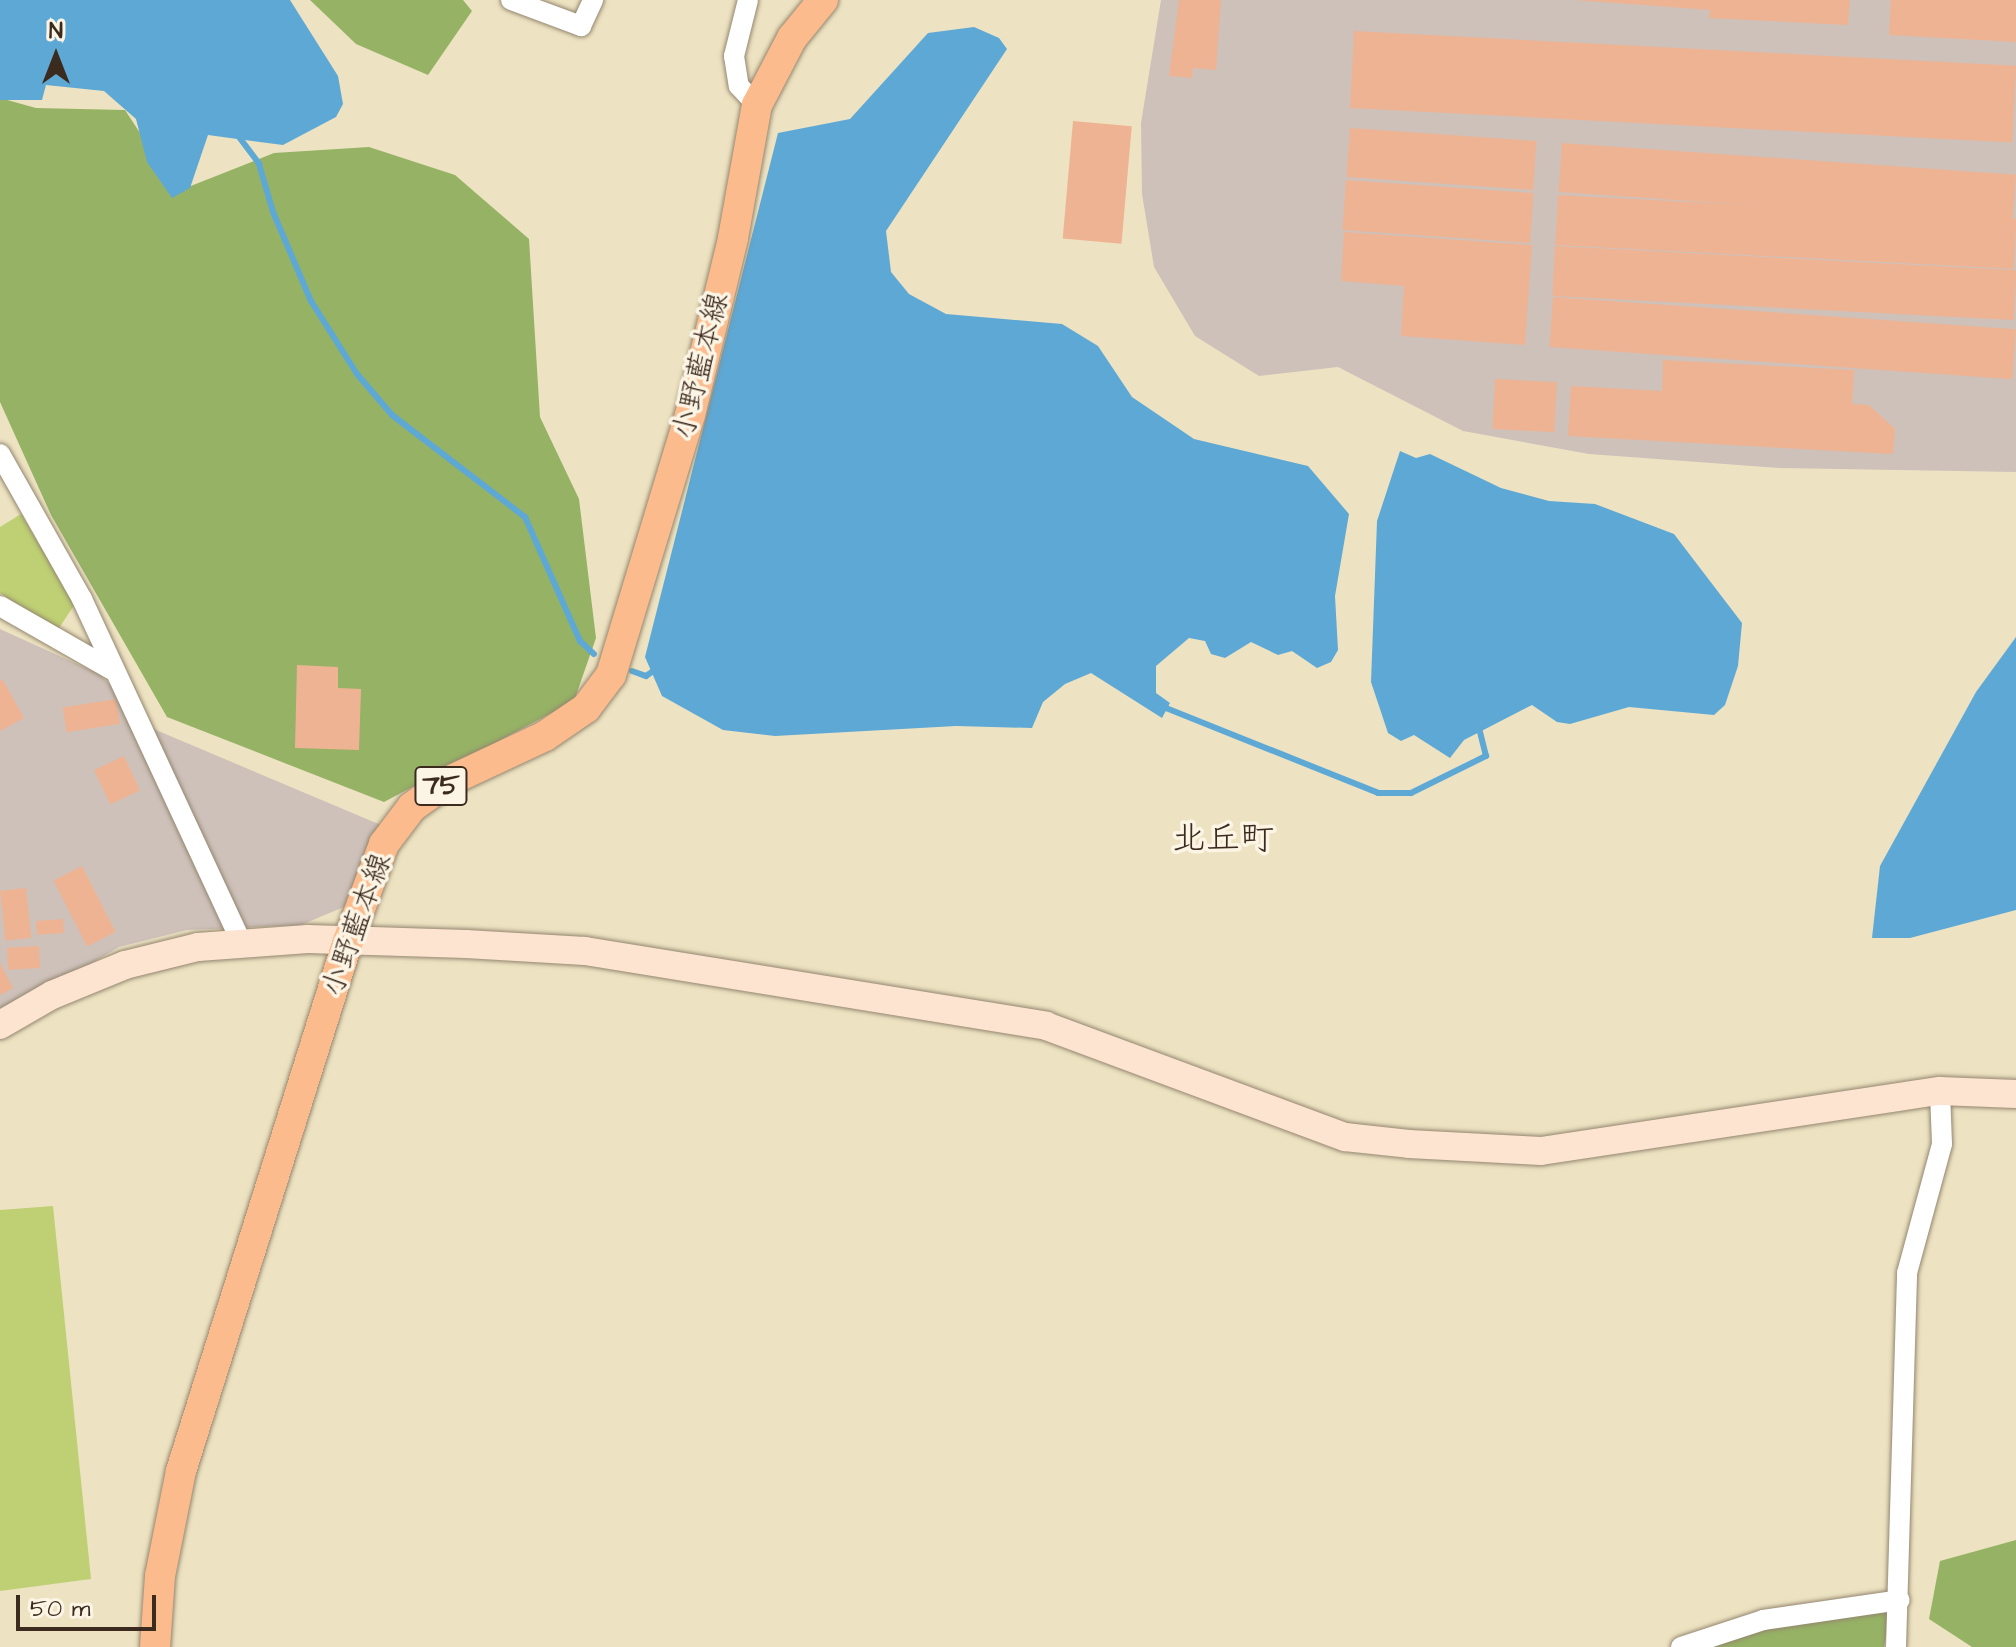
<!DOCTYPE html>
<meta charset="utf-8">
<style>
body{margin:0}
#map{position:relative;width:2016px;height:1647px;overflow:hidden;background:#ede3c2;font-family:"Architects Daughter","Klee One",sans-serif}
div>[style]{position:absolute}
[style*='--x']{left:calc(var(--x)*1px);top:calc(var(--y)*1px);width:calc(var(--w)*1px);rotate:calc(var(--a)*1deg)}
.industrial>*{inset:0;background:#cec1ba}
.green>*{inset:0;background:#bed073}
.forest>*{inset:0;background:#96b265}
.water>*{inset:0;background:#5ea8d6}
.stream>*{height:6px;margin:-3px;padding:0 3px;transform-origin:3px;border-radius:3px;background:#5ea8d6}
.building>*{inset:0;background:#eeb393;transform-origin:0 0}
.roads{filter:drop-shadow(0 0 2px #948670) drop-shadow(0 0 2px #948670)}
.street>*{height:20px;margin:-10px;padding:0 10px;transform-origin:10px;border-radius:10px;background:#fff}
.secondary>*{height:28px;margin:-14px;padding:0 14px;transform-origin:14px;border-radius:14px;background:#fde4d1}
.primary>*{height:30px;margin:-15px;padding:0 15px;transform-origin:15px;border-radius:15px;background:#fbbb8d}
span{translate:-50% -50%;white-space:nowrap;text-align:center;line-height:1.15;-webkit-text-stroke:7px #fcf5e5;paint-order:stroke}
.shield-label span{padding:2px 6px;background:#fcf5e5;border:2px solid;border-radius:6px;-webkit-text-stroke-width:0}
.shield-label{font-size:28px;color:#3b2a1e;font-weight:700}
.street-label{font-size:30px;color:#3b2a1e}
.quarter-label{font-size:34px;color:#3b2a1e}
.north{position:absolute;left:16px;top:16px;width:80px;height:80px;-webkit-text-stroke:6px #fcf5e5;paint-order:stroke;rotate:0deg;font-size:22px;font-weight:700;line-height:32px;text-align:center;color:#3b2a1e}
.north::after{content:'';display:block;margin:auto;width:28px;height:36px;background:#3b2a1e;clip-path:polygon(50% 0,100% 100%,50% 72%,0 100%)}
.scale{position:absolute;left:16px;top:1595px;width:140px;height:36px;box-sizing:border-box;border:4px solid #3b2a1e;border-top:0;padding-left:10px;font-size:24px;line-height:28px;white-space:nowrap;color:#3b2a1e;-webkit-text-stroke:6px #fcf5e5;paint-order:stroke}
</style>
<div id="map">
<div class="industrial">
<div style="clip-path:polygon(1161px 0,2016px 0,2016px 472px,1779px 468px,1589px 454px,1463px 431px,1338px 367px,1259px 376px,1195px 336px,1154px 267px,1142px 194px,1141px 123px)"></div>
<div style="clip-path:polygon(0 629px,99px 674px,156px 730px,381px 825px,351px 904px,301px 925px,187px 930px,119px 947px,0 1017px)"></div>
</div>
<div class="green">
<div style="clip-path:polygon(21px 514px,75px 604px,57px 631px,0 593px,0 527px)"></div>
<div style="clip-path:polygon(53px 1206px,91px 1579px,0 1591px,0 1210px)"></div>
</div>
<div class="forest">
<div style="clip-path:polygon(310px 0,463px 0,472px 11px,428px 75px,356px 44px)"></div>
<div style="clip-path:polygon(0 98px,36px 108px,125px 110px,178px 191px,274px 153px,369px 147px,455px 175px,529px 239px,540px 417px,579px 499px,596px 638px,574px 701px,384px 802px,167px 717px,51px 515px,0 402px)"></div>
<div style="clip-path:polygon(2016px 1540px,2016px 1647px,1972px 1647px,1929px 1619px,1940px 1561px)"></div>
<div style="clip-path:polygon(1885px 1611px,1889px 1619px,1884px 1647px,1698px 1647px,1731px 1634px)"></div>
</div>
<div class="water">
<div style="clip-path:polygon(0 0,290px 0,338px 76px,343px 104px,336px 117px,283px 145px,208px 135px,190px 188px,172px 198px,147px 162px,136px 119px,104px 91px,46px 85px,42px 100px,0 100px)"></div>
<div style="clip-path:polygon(974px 27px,999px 38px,1007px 49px,886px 231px,891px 272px,909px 294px,946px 314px,1062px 324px,1098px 346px,1132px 397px,1194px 439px,1308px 466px,1349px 514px,1335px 596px,1338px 650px,1331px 662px,1317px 668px,1292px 651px,1278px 655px,1251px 642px,1225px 658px,1211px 654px,1205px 641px,1189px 638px,1156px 666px,1156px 693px,1170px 703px,1162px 718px,1091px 673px,1065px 684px,1043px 702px,1032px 728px,956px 726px,775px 736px,723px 730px,662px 696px,645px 657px,778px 133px,850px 119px,928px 33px)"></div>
<div style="clip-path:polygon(1400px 451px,1416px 458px,1430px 454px,1501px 488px,1549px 501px,1595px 504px,1674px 534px,1742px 623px,1738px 666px,1725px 705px,1714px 715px,1629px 707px,1570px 724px,1557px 722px,1532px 705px,1464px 740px,1450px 758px,1414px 735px,1401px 741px,1388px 733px,1371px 682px,1377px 521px)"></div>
<div style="clip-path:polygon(2016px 637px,2016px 910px,1910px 938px,1872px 938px,1880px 866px,1976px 692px)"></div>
</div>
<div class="stream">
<div style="--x:236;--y:133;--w:39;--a:53"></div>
<div style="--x:259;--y:164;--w:50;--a:73.7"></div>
<div style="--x:273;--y:212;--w:97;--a:66.9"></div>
<div style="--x:311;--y:301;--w:86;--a:57.8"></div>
<div style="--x:357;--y:374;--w:54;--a:49.5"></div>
<div style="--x:392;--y:415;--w:168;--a:37.5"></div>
<div style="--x:525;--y:517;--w:136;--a:66.1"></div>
<div style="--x:580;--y:641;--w:19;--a:43"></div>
<div style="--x:632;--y:671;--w:15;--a:20"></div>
<div style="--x:646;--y:676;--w:12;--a:-35"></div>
<div style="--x:1161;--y:706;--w:234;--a:21.8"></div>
<div style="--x:1378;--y:793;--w:33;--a:0"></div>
<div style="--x:1411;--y:793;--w:84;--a:-26.3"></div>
<div style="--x:1486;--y:756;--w:33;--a:-104"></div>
</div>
<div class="building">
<div style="clip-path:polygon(1179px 0,1221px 0,1216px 70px,1193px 68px,1192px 78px,1169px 76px)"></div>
<div style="clip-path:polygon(1575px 0,1850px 0,1848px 25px,1709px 18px,1710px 10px)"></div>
<div style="clip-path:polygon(1891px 0,2016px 0,2016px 42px,1889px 35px)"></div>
<div style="left:1354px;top:31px;width:663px;height:77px;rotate:3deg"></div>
<div style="left:1073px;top:121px;width:59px;height:118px;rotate:5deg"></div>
<div style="left:1350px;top:128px;width:187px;height:49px;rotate:4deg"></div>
<div style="left:1562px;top:143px;width:455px;height:49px;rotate:4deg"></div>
<div style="left:1346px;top:180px;width:188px;height:50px;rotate:4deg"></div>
<div style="left:1558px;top:195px;width:459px;height:50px;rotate:3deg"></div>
<div style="clip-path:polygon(1344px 232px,1532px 245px,1525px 345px,1401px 336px,1404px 286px,1341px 281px)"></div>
<div style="left:1555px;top:246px;width:462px;height:50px;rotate:3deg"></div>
<div style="left:1553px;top:297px;width:464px;height:50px;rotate:4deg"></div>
<div style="clip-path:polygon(1663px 360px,1854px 370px,1852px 404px,1869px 405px,1895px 429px,1893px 454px,1568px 436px,1571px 386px,1662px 391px)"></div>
<div style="left:1495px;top:379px;width:62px;height:50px;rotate:3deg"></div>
<div style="clip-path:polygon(297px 665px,338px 667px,338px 688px,361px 689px,359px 750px,295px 748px)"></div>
<div style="clip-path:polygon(3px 680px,24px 718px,0 731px,0 681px)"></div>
<div style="left:116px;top:699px;width:25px;height:54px;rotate:81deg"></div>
<div style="left:124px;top:756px;width:38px;height:33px;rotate:65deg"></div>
<div style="left:82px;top:866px;width:74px;height:32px;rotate:63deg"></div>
<div style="left:26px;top:888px;width:50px;height:26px;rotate:84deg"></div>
<div style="left:63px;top:919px;width:14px;height:27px;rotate:86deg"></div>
<div style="left:39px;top:946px;width:22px;height:32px;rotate:87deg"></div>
<div style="clip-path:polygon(0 963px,13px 988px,0 995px)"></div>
</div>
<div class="roads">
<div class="street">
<div style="--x:511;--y:0;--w:75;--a:20.4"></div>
<div style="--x:581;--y:26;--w:29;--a:-65"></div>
<div style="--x:748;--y:0;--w:58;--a:104"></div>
<div style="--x:734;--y:56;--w:30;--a:81"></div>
<div style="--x:739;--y:86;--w:26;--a:47"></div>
<div style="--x:0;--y:454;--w:167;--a:60.5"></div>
<div style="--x:82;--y:599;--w:377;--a:65.1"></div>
<div style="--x:0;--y:606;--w:129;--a:29.7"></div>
<div style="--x:1681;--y:1647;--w:86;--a:-18.2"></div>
<div style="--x:1763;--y:1620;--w:138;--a:-8.3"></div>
<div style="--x:1896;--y:1647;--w:374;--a:-88.3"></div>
<div style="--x:1907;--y:1273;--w:134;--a:-74.8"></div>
<div style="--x:1942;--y:1144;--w:53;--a:-92.2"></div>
</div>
<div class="secondary">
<div style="--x:0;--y:1025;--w:60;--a:-30"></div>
<div style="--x:52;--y:995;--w:79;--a:-22.3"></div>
<div style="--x:125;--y:965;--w:75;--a:-13.9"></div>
<div style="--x:198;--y:947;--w:110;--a:-4.2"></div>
<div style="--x:308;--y:939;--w:158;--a:1.8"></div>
<div style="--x:466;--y:944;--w:119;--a:3.4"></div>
<div style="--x:585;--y:951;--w:467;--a:9.2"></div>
<div style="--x:1046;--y:1026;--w:319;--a:20.4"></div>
<div style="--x:1345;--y:1137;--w:64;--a:6.2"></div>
<div style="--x:1409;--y:1144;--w:132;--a:3"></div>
<div style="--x:1541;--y:1151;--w:403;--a:-8.6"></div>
<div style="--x:1940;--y:1091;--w:76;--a:2.3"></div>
</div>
<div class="primary">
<div style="--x:155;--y:1647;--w:71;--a:-86"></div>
<div style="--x:160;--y:1576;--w:107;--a:-78.7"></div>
<div style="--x:181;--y:1471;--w:553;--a:-72.52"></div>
<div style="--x:347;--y:944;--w:107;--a:-69.7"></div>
<div style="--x:384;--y:844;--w:46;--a:-52.9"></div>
<div style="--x:412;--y:807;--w:43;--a:-35.5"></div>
<div style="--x:447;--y:782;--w:108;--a:-25.1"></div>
<div style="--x:545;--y:736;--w:50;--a:-34.3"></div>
<div style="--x:586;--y:708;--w:41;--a:-52.9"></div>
<div style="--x:611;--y:675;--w:272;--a:-73.1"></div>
<div style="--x:690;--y:415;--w:182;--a:-76.3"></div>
<div style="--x:733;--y:238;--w:135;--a:-79.8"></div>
<div style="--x:757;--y:105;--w:76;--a:-62.4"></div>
<div style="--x:792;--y:38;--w:49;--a:-50.8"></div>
</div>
</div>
<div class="shield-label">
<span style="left:441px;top:786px">75</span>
</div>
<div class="street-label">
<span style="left:701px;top:366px;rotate:-76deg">小野藍本線</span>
<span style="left:357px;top:925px;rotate:-70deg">小野藍本線</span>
</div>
<div class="quarter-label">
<span style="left:1223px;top:840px">北丘町</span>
</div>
<div class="north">N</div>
<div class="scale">50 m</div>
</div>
